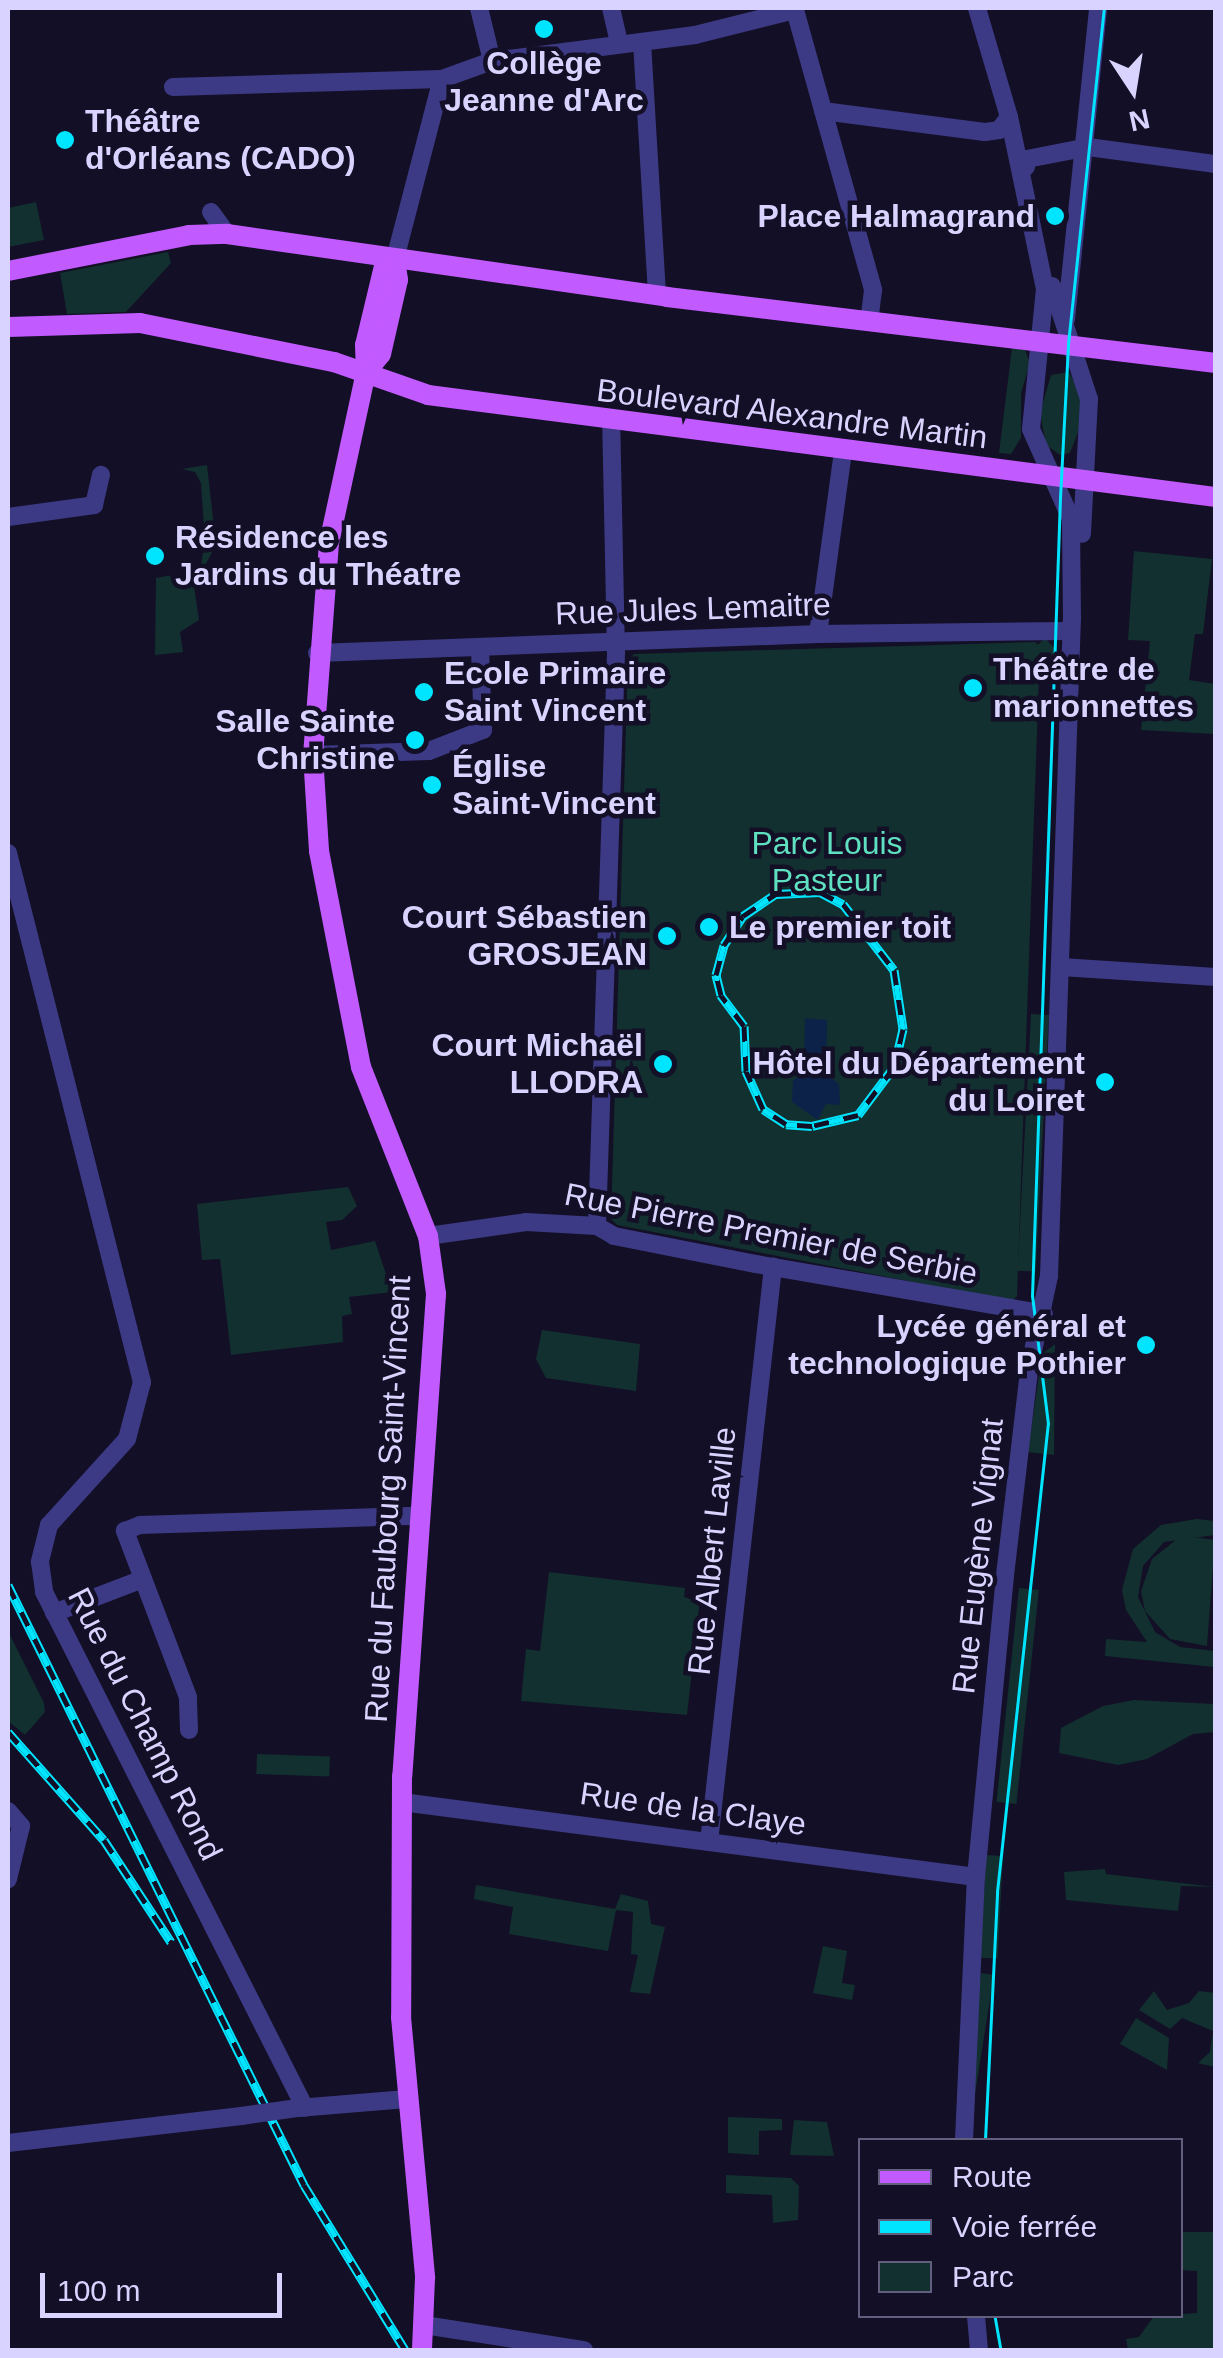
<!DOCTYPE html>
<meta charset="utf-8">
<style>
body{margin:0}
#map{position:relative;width:1223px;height:2358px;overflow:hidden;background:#130f26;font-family:Arial,sans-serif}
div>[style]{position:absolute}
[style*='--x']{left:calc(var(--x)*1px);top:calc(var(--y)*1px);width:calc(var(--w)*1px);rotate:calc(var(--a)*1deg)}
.green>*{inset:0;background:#12302f;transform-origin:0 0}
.water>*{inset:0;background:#0c2248}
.minor>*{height:18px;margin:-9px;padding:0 9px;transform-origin:9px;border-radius:9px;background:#3d3a85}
.major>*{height:20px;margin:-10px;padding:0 10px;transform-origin:10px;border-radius:10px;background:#c25bff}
.tram>*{height:2.5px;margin:-1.25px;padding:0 1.25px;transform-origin:1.25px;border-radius:1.25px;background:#00e5ff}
.rail>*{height:9px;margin-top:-4.5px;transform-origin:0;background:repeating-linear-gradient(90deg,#130f26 0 15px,#00e5ff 0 30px);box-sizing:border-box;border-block:2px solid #00e5ff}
.minor-bridge>*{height:18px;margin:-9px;padding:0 9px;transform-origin:9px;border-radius:9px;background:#3d3a85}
.dots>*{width:28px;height:28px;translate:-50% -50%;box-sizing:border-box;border:5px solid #130f26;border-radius:50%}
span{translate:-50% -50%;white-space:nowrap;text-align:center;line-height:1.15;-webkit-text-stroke:9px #130f26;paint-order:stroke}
.poi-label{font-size:32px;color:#d9d4ff;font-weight:700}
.left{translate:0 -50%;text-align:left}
.right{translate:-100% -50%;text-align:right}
.street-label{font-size:32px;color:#d9d4ff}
.park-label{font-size:32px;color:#5fe0c0}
.frame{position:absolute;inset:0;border:10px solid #d9d4ff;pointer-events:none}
.legend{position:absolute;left:858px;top:2138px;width:325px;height:180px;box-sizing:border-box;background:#130f26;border:2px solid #625e7d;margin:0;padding:12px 18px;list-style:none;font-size:30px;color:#d9d4ff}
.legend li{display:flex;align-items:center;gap:20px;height:50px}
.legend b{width:50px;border:2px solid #625e7d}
.north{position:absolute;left:1083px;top:40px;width:100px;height:100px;-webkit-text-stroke:8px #130f26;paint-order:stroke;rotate:168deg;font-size:28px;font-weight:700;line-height:40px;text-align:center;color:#d9d4ff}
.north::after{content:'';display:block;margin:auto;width:35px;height:45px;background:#d9d4ff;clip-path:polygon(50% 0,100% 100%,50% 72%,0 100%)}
.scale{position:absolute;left:40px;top:2273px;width:242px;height:45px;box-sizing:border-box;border:5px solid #d9d4ff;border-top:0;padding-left:12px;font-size:30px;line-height:35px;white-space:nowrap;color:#d9d4ff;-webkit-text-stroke:8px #130f26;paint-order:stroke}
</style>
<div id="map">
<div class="green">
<div style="clip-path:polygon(36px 202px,44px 240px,8px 247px,8px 208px)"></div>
<div style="clip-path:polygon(168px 252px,171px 263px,126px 312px,67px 314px,60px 273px)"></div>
<div style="clip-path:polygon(1012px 348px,1025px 350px,1030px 363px,1021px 393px,1021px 438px,1011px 454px,999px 453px)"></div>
<div style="clip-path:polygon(1069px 372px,1081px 395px,1082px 422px,1070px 453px,1060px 455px,1046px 445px,1040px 413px,1051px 375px)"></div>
<div style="clip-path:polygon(207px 465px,216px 545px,194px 586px,199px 620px,180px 632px,183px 652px,155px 655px,156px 578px,200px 570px,205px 542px,201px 483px,195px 472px,182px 469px)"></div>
<div style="clip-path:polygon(1134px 551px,1212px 559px,1203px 634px,1195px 634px,1189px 680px,1215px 684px,1215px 734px,1141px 730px,1150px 641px,1128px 640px)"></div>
<div style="left:1045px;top:638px;width:23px;height:295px;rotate:47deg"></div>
<div style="clip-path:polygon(1035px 642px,1040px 647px,1017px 1296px,1012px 1301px,617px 1225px,611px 1219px,628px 659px,634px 654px)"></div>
<div style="left:1031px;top:1014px;width:18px;height:257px;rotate:3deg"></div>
<div style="clip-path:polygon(348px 1187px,357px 1206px,342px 1220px,326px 1222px,331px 1250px,375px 1241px,392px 1292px,349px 1297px,352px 1314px,342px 1316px,343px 1342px,231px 1355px,220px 1259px,202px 1260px,197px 1204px)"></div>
<div style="clip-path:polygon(542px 1330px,640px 1344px,636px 1391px,546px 1378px,536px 1359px)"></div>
<div style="clip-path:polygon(1055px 1344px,1054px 1455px,1028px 1452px,1042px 1354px)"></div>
<div style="clip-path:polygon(1197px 1519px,1215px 1521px,1215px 1535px,1164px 1542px,1143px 1566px,1138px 1597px,1155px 1632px,1180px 1647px,1215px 1651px,1215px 1667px,1105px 1656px,1106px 1639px,1147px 1642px,1126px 1610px,1122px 1590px,1133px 1549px,1161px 1525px)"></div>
<div style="clip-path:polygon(1193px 1537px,1215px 1540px,1207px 1646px,1170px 1639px,1145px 1611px,1141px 1591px,1152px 1559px,1177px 1539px)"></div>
<div style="clip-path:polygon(549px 1572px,685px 1588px,684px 1597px,700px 1599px,687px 1715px,521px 1701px,526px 1649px,540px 1651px)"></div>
<div style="left:1019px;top:1588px;width:20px;height:215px;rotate:6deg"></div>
<div style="clip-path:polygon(8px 1631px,44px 1703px,45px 1712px,25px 1735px,8px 1721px)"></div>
<div style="clip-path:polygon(1134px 1700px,1215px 1704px,1215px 1732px,1193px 1734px,1147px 1759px,1118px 1765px,1059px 1753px,1061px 1728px,1103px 1706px)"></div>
<div style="left:257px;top:1754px;width:73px;height:20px;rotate:2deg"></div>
<div style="left:986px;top:1855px;width:17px;height:103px;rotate:3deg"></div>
<div style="clip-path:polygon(1105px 1869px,1106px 1874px,1215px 1887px,1181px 1886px,1178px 1911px,1066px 1900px,1064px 1872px)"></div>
<div style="clip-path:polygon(476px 1885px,615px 1909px,621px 1894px,648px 1901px,651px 1924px,665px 1927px,650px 1994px,630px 1992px,638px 1955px,631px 1954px,633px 1912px,616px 1910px,608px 1951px,509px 1934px,513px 1907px,474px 1899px)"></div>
<div style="clip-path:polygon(823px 1946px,847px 1951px,842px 1983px,855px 1985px,852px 2000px,813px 1993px)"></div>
<div style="left:981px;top:1973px;width:13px;height:167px;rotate:9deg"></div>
<div style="clip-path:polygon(1154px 1991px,1167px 2010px,1189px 2003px,1199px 1991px,1215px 1993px,1215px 2067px,1198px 2063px,1210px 2052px,1213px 2031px,1182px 2018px,1170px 2029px,1139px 2010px)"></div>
<div style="clip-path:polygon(1136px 2018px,1169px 2038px,1167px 2070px,1120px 2044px)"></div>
<div style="clip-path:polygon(728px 2117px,782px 2119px,782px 2130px,759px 2131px,759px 2155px,728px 2153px)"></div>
<div style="clip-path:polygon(794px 2120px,827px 2122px,834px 2156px,790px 2155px)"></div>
<div style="clip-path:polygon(726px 2175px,791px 2178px,799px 2186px,798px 2220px,773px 2223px,772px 2195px,726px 2193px)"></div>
<div style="clip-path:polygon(1181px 2232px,1215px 2232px,1215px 2350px,1128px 2350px,1126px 2339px,1139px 2337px,1154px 2316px,1197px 2313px,1197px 2271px,1181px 2270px)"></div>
</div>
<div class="water">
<div style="clip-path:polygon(805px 1018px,827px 1020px,826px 1074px,839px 1084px,840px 1105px,826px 1104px,818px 1120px,792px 1102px,793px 1080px,804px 1075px)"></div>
</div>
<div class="minor">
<div style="--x:479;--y:8;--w:55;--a:76.2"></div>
<div style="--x:611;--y:8;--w:37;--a:77"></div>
<div style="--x:795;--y:10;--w:291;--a:74.4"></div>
<div style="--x:873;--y:290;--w:32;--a:97"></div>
<div style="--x:642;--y:42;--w:253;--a:86.6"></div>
<div style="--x:173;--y:87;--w:269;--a:-1.7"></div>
<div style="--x:442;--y:79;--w:53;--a:-19.8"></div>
<div style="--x:492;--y:61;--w:205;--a:-7.3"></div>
<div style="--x:695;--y:35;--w:103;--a:-14"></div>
<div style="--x:823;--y:111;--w:163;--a:7.4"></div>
<div style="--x:985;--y:132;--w:14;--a:-8"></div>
<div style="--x:999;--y:130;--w:16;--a:-52"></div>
<div style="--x:1026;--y:167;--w:8;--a:-83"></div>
<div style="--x:1027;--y:159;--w:62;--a:-11.1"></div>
<div style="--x:1088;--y:147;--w:129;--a:7.6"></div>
<div style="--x:211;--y:212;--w:27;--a:54"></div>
<div style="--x:395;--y:259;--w:186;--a:-75.4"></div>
<div style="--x:1052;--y:286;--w:119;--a:71.9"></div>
<div style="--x:1089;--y:399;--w:135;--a:93"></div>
<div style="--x:1066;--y:319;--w:313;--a:-84.1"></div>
<div style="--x:8;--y:517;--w:87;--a:-7.9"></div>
<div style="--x:94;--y:505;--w:31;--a:-77"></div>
<div style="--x:818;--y:634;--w:185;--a:-82.2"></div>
<div style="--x:317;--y:653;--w:501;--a:-2.17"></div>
<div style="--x:818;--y:634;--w:253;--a:-0.7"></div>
<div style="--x:313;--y:755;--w:116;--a:-2"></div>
<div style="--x:429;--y:751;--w:58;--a:-21.3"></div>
<div style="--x:483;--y:730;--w:83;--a:-92.1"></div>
<div style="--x:8;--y:853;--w:546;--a:75.79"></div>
<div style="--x:142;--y:1382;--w:59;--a:104.7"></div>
<div style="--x:127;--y:1439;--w:116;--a:132.2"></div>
<div style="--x:49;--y:1525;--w:38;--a:104"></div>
<div style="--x:40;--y:1562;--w:30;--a:82"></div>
<div style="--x:44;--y:1592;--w:578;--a:63.17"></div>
<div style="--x:1061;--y:967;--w:155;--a:3.7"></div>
<div style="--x:597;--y:1226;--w:573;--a:-88.1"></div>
<div style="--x:616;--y:653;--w:233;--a:-91.2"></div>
<div style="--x:428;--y:1236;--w:99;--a:-8.1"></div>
<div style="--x:526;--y:1222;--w:71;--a:3.2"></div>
<div style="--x:597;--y:1226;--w:20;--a:30"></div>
<div style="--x:614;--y:1236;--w:145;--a:11.2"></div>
<div style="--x:756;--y:1264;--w:292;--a:9.8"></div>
<div style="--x:54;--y:1613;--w:92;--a:-21"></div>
<div style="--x:189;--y:1730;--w:33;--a:-92"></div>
<div style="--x:188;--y:1697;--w:178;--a:-110.8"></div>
<div style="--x:125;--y:1531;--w:16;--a:-22"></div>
<div style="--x:140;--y:1525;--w:276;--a:-1.9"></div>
<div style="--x:402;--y:1802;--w:579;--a:7.44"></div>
<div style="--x:8;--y:1811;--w:20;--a:49"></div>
<div style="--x:21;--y:1826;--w:55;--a:103.8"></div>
<div style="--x:709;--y:1842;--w:579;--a:-83.65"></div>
<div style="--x:298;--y:2108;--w:109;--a:-4.7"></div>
<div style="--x:964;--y:2140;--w:263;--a:-87.4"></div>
<div style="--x:976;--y:1877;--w:311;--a:-84.5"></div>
<div style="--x:1006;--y:1567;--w:198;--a:-83.3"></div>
<div style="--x:1029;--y:1370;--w:96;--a:-78"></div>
<div style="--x:1049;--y:1276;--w:657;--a:-88"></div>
<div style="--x:1072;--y:619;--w:100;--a:-90.6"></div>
<div style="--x:1071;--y:519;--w:98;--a:-114"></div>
<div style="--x:1031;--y:429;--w:141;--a:-84.3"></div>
<div style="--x:1045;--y:289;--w:176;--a:-101.8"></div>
<div style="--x:1009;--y:117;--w:114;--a:-106.4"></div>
<div style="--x:8;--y:2143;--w:235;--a:-6.6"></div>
<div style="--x:976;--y:2316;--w:34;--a:85"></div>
<div style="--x:424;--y:2325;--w:162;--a:8.9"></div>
</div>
<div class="major">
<div style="--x:395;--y:259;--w:13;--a:148"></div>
<div style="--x:384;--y:266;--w:81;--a:103.5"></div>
<div style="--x:365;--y:345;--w:27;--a:88"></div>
<div style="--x:366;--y:372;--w:175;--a:102.2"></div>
<div style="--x:329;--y:543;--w:213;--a:94.3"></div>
<div style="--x:313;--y:755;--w:96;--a:86.4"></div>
<div style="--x:319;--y:851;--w:220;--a:79"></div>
<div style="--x:361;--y:1067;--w:182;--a:68.4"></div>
<div style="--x:428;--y:1236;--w:59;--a:82.1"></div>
<div style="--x:436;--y:1294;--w:483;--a:94"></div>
<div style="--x:402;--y:1776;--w:241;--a:90.2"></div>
<div style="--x:401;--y:2017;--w:262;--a:84.7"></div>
<div style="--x:425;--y:2278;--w:72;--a:92.4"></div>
<div style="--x:8;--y:271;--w:185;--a:-11.2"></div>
<div style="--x:189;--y:235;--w:38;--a:-2"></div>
<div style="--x:227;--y:234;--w:444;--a:8.1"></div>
<div style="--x:667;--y:297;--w:553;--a:6.86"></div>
<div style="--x:8;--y:327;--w:132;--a:-1.7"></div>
<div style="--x:140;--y:323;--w:198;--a:11.4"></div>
<div style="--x:334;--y:362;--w:100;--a:19.3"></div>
<div style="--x:428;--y:395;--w:795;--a:7.38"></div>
<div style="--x:366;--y:372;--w:23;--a:-50"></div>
<div style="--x:381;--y:354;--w:76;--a:-77.1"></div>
<div style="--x:398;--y:280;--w:21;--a:-98"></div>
</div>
<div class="tram">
<div style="--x:985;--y:2140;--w:248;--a:-87.2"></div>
<div style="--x:997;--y:1892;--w:471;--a:-83.8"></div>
<div style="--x:1048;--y:1424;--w:129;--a:-97.1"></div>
<div style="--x:1032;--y:1296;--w:798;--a:-87.99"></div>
<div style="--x:1060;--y:498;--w:154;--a:-87"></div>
<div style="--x:1068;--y:344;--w:338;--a:-83.9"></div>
<div style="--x:995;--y:2316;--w:35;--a:80"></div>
</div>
<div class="rail">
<div style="--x:820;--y:892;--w:26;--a:28"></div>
<div style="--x:843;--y:904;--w:83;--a:52.3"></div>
<div style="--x:894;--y:970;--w:60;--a:81.3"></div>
<div style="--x:903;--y:1029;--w:39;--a:103"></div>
<div style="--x:894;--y:1067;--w:60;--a:126.9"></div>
<div style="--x:858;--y:1115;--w:47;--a:166.6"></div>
<div style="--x:812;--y:1126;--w:26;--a:-176"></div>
<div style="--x:786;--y:1124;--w:27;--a:-147"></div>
<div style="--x:763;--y:1109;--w:42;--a:-114.1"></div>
<div style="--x:746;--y:1071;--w:45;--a:-92.5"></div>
<div style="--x:744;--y:1026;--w:39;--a:-127"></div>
<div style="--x:721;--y:995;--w:21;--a:-104"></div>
<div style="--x:716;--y:975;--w:31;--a:-75"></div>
<div style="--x:724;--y:945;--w:35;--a:-57"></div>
<div style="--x:743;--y:916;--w:40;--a:-34"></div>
<div style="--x:776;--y:894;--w:44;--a:-2.6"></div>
<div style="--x:8;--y:1585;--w:669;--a:63.74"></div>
<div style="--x:304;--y:2185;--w:193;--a:58.5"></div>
<div style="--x:8;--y:1732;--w:144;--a:48.4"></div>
<div style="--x:104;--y:1840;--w:122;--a:56.7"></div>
</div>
<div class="minor-bridge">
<div style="--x:241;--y:2116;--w:58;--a:-8"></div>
</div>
<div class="dots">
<div style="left:544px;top:29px;background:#00e5ff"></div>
<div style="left:65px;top:140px;background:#00e5ff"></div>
<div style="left:1055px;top:216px;background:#00e5ff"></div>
<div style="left:155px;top:556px;background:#00e5ff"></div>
<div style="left:973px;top:688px;background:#00e5ff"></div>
<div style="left:424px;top:692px;background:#00e5ff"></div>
<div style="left:415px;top:740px;background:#00e5ff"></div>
<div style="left:432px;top:785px;background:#00e5ff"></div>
<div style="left:709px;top:927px;background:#00e5ff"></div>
<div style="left:667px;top:936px;background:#00e5ff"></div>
<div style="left:663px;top:1064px;background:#00e5ff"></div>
<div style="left:1105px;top:1082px;background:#00e5ff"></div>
<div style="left:1146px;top:1345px;background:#00e5ff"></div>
</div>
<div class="poi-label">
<span style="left:544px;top:82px">Collège<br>Jeanne d'Arc</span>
<span class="left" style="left:85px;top:140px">Théâtre<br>d'Orléans (CADO)</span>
<span class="right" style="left:1035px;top:216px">Place Halmagrand</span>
<span class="left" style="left:175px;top:556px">Résidence les<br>Jardins du Théatre</span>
<span class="left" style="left:993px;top:688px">Théâtre de<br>marionnettes</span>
<span class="left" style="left:444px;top:692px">Ecole Primaire<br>Saint Vincent</span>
<span class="right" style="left:395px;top:740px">Salle Sainte<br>Christine</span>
<span class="left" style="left:452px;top:785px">Église<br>Saint-Vincent</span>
<span class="right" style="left:647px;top:936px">Court Sébastien<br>GROSJEAN</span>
<span class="left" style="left:729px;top:927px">Le premier toit</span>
<span class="right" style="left:643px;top:1064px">Court Michaël<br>LLODRA</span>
<span class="right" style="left:1085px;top:1082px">Hôtel du Département<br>du Loiret</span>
<span class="right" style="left:1126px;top:1345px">Lycée général et<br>technologique Pothier</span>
</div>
<div class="street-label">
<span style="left:792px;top:414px;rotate:7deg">Boulevard Alexandre Martin</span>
<span style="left:693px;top:609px;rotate:-2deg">Rue Jules Lemaitre</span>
<span style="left:771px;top:1234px;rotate:11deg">Rue Pierre Premier de Serbie</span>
<span style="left:388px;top:1499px;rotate:-87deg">Rue du Faubourg Saint-Vincent</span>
<span style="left:712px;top:1551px;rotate:-84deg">Rue Albert Laville</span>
<span style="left:978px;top:1556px;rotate:-84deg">Rue Eugène Vignat</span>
<span style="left:145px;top:1724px;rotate:63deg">Rue du Champ Rond</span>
<span style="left:693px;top:1809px;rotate:8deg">Rue de la Claye</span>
</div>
<div class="park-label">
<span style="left:827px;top:862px">Parc Louis<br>Pasteur</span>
</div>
<div class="frame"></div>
<ul class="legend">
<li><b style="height:12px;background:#c25bff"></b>Route</li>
<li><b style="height:12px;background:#00e5ff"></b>Voie ferrée</li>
<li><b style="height:28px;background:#12302f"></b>Parc</li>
</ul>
<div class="north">N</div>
<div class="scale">100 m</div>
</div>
